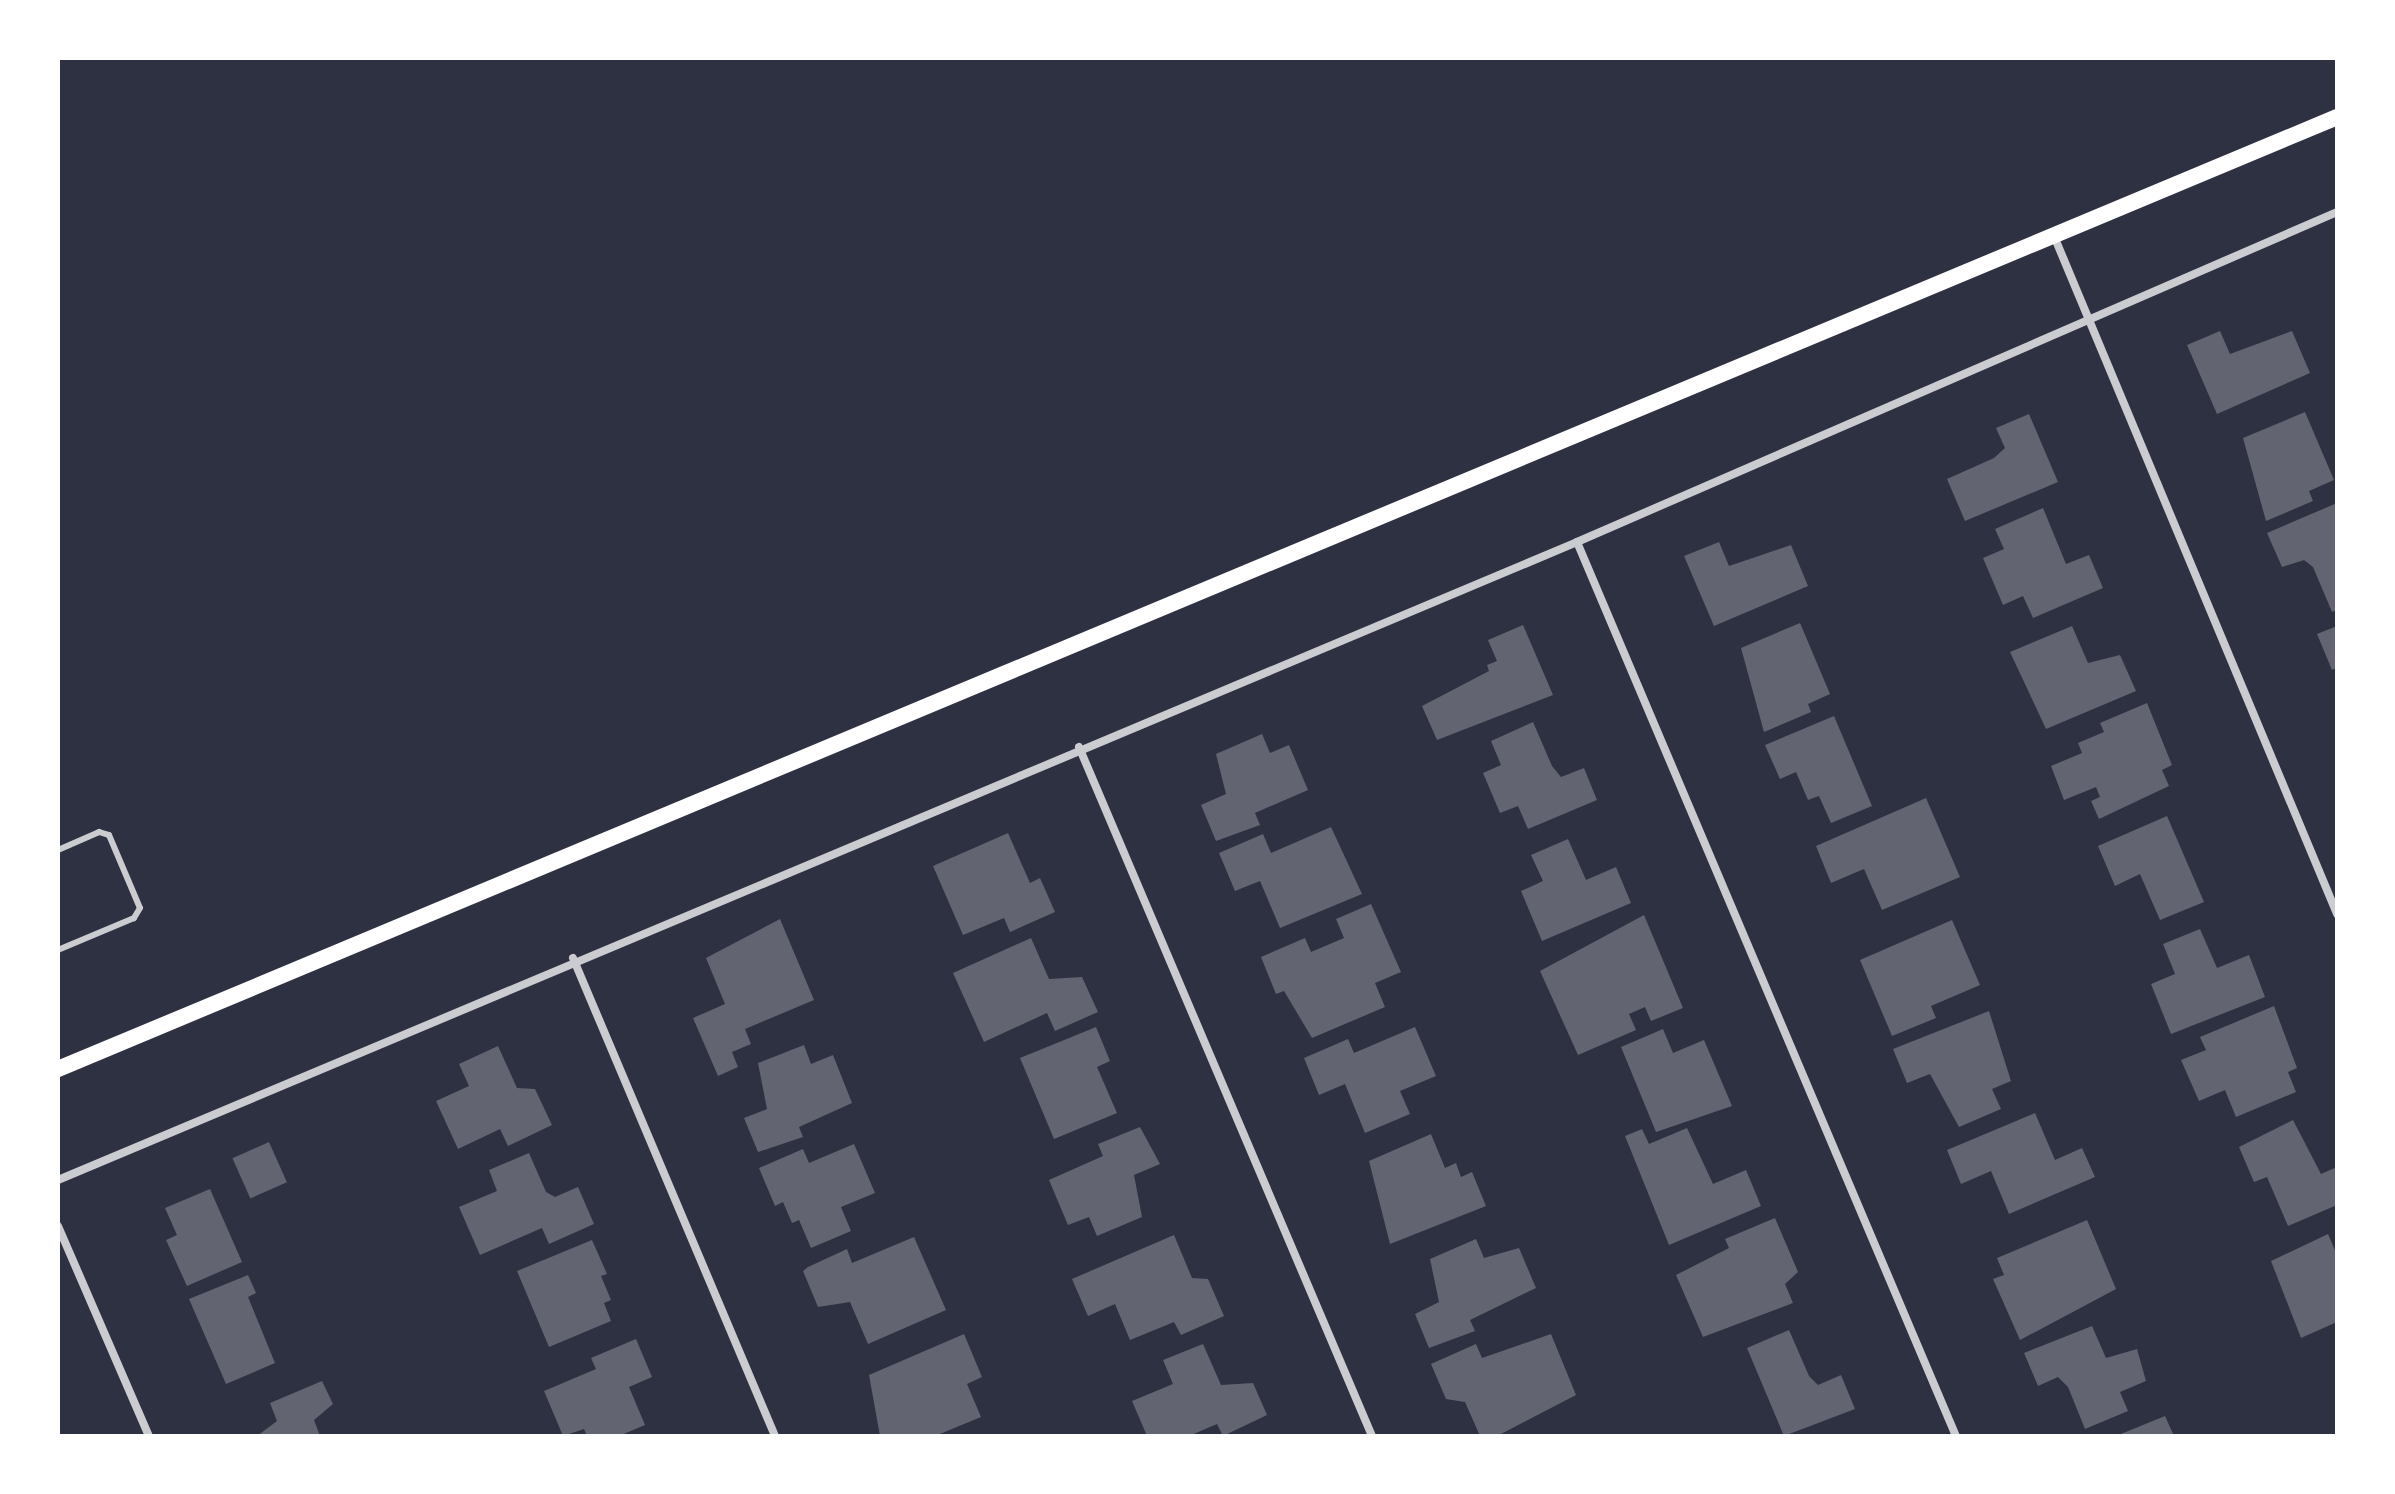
<!DOCTYPE html>
<style>
body{margin:0}
#map{position:relative;width:2395px;height:1494px;overflow:hidden;background:#2d3142;font-family:Karla,sans-serif}
div>[style]{position:absolute}
[style*='--x']{left:calc(var(--x)*1px);top:calc(var(--y)*1px);width:calc(var(--w)*1px);rotate:calc(var(--a)*1deg)}
.building>*{inset:0;background:#626471;transform-origin:0 0}
.service>*{height:6px;margin:-3px;padding:0 3px;transform-origin:3px;border-radius:3px;background:#caccd0}
.minor>*{height:8px;margin:-4px;padding:0 4px;transform-origin:4px;border-radius:4px;background:#caccd0}
.secondary>*{height:16px;margin:-8px;padding:0 8px;transform-origin:8px;border-radius:8px;background:#fff}
span{translate:-50% -50%;white-space:nowrap;text-align:center;line-height:1.15;-webkit-text-stroke:7px #fff;paint-order:stroke}
.frame{position:absolute;inset:0;border:60px solid #fff;pointer-events:none}
</style>
<div id="map">
<div class="building">
<div style="clip-path:polygon(2220px 331px,2230px 354px,2292px 331px,2310px 373px,2217px 414px,2187px 345px)"></div>
<div style="clip-path:polygon(2305px 412px,2334px 480px,2309px 491px,2313px 501px,2266px 521px,2243px 438px)"></div>
<div style="clip-path:polygon(2029px 414px,2058px 482px,1965px 521px,1947px 479px,1994px 458px,2005px 448px,1996px 428px)"></div>
<div style="clip-path:polygon(2337px 503px,2337px 610px,2332px 612px,2313px 567px,2304px 560px,2282px 567px,2267px 533px)"></div>
<div style="clip-path:polygon(2043px 508px,2066px 564px,2089px 555px,2103px 588px,2033px 618px,2023px 596px,2003px 605px,1983px 558px,2004px 549px,1995px 529px)"></div>
<div style="clip-path:polygon(1719px 542px,1729px 566px,1791px 545px,1808px 586px,1714px 626px,1684px 556px)"></div>
<div style="clip-path:polygon(1800px 623px,1830px 694px,1808px 704px,1811px 712px,1764px 732px,1741px 648px)"></div>
<div style="clip-path:polygon(1523px 625px,1553px 695px,1437px 740px,1422px 706px,1489px 671px,1487px 665px,1497px 661px,1488px 640px)"></div>
<div style="clip-path:polygon(2072px 626px,2088px 663px,2120px 655px,2136px 691px,2046px 729px,2010px 652px)"></div>
<div style="clip-path:polygon(2337px 626px,2337px 668px,2332px 670px,2317px 634px)"></div>
<div style="clip-path:polygon(2147px 703px,2172px 765px,2162px 770px,2169px 786px,2099px 819px,2091px 801px,2100px 797px,2096px 787px,2064px 800px,2051px 766px,2082px 753px,2078px 743px,2104px 732px,2100px 723px)"></div>
<div style="clip-path:polygon(1834px 716px,1872px 806px,1831px 823px,1819px 796px,1808px 800px,1796px 772px,1780px 779px,1765px 745px)"></div>
<div style="clip-path:polygon(1533px 722px,1552px 766px,1561px 777px,1584px 768px,1597px 800px,1528px 829px,1518px 806px,1500px 813px,1483px 773px,1501px 765px,1491px 741px)"></div>
<div style="clip-path:polygon(1262px 734px,1270px 753px,1289px 745px,1308px 790px,1255px 813px,1260px 825px,1216px 841px,1201px 805px,1226px 794px,1216px 754px)"></div>
<div style="clip-path:polygon(1926px 798px,1960px 877px,1882px 910px,1864px 869px,1831px 883px,1816px 846px)"></div>
<div style="clip-path:polygon(2167px 816px,2204px 902px,2160px 920px,2140px 874px,2115px 886px,2098px 846px)"></div>
<div style="clip-path:polygon(1331px 827px,1362px 894px,1280px 928px,1260px 881px,1235px 891px,1219px 853px,1263px 834px,1271px 853px)"></div>
<div style="clip-path:polygon(1008px 833px,1030px 883px,1040px 878px,1055px 912px,1010px 932px,1004px 918px,963px 935px,933px 866px)"></div>
<div style="clip-path:polygon(1568px 839px,1586px 880px,1616px 867px,1631px 903px,1542px 941px,1521px 891px,1543px 881px,1531px 855px)"></div>
<div style="clip-path:polygon(1371px 904px,1401px 972px,1375px 983px,1385px 1007px,1312px 1038px,1284px 991px,1276px 994px,1261px 957px,1305px 938px,1311px 952px,1344px 938px,1336px 919px)"></div>
<div style="clip-path:polygon(1644px 915px,1683px 1008px,1651px 1021px,1645px 1007px,1629px 1014px,1636px 1030px,1578px 1055px,1540px 971px)"></div>
<div style="clip-path:polygon(780px 919px,814px 1000px,745px 1029px,751px 1044px,732px 1052px,738px 1067px,718px 1076px,693px 1018px,725px 1004px,706px 958px)"></div>
<div style="clip-path:polygon(1952px 920px,1980px 985px,1931px 1006px,1936px 1018px,1892px 1036px,1860px 960px)"></div>
<div style="clip-path:polygon(2200px 929px,2217px 968px,2249px 955px,2265px 997px,2171px 1034px,2151px 984px,2175px 974px,2163px 944px)"></div>
<div style="clip-path:polygon(1031px 938px,1049px 979px,1082px 977px,1098px 1012px,1055px 1031px,1047px 1013px,984px 1042px,953px 973px)"></div>
<div style="clip-path:polygon(2274px 1006px,2297px 1068px,2288px 1072px,2296px 1092px,2236px 1117px,2225px 1090px,2199px 1101px,2181px 1060px,2206px 1050px,2200px 1037px)"></div>
<div style="clip-path:polygon(1989px 1011px,2011px 1081px,1992px 1089px,2001px 1109px,1959px 1127px,1930px 1074px,1907px 1083px,1893px 1049px)"></div>
<div style="clip-path:polygon(1096px 1027px,1110px 1061px,1097px 1067px,1117px 1113px,1054px 1139px,1020px 1058px)"></div>
<div style="clip-path:polygon(1415px 1027px,1436px 1076px,1400px 1091px,1410px 1114px,1365px 1133px,1345px 1084px,1319px 1095px,1304px 1058px,1348px 1039px,1354px 1053px)"></div>
<div style="clip-path:polygon(1663px 1029px,1673px 1053px,1704px 1040px,1732px 1106px,1656px 1132px,1621px 1047px)"></div>
<div style="clip-path:polygon(804px 1045px,811px 1064px,833px 1055px,852px 1103px,799px 1127px,803px 1137px,758px 1152px,744px 1118px,767px 1109px,758px 1063px)"></div>
<div style="clip-path:polygon(498px 1046px,517px 1088px,535px 1089px,552px 1125px,508px 1146px,500px 1129px,458px 1149px,436px 1101px,469px 1086px,459px 1064px)"></div>
<div style="clip-path:polygon(2035px 1113px,2055px 1160px,2082px 1148px,2095px 1177px,2009px 1214px,1991px 1171px,1961px 1184px,1947px 1150px)"></div>
<div style="clip-path:polygon(2293px 1120px,2321px 1174px,2337px 1167px,2337px 1205px,2288px 1226px,2267px 1177px,2254px 1182px,2239px 1147px)"></div>
<div style="clip-path:polygon(1140px 1127px,1160px 1164px,1134px 1175px,1142px 1217px,1097px 1236px,1089px 1217px,1068px 1225px,1049px 1180px,1103px 1156px,1098px 1144px)"></div>
<div style="clip-path:polygon(1687px 1128px,1713px 1184px,1746px 1170px,1761px 1206px,1669px 1245px,1625px 1136px,1642px 1129px,1649px 1144px)"></div>
<div style="clip-path:polygon(1431px 1134px,1445px 1168px,1456px 1163px,1461px 1177px,1472px 1172px,1486px 1206px,1390px 1244px,1369px 1161px)"></div>
<div style="left:269px;top:1142px;width:44px;height:40px;rotate:66deg"></div>
<div style="clip-path:polygon(854px 1144px,875px 1193px,841px 1207px,851px 1231px,811px 1248px,799px 1220px,792px 1223px,783px 1202px,775px 1206px,759px 1168px,803px 1149px,809px 1163px)"></div>
<div style="clip-path:polygon(529px 1153px,546px 1192px,555px 1197px,578px 1187px,594px 1224px,549px 1244px,542px 1228px,480px 1255px,459px 1207px,497px 1191px,489px 1170px)"></div>
<div style="clip-path:polygon(210px 1189px,242px 1262px,187px 1286px,166px 1240px,177px 1235px,165px 1208px)"></div>
<div style="clip-path:polygon(1775px 1218px,1798px 1272px,1785px 1284px,1793px 1303px,1703px 1337px,1676px 1275px,1729px 1248px,1725px 1239px)"></div>
<div style="clip-path:polygon(2087px 1220px,2116px 1289px,2020px 1340px,1993px 1279px,2004px 1275px,1997px 1258px)"></div>
<div style="clip-path:polygon(2328px 1234px,2337px 1255px,2337px 1322px,2301px 1338px,2271px 1261px)"></div>
<div style="clip-path:polygon(1174px 1235px,1192px 1278px,1208px 1279px,1224px 1316px,1181px 1335px,1174px 1322px,1130px 1340px,1115px 1304px,1088px 1316px,1072px 1279px)"></div>
<div style="clip-path:polygon(914px 1237px,946px 1310px,868px 1344px,850px 1302px,818px 1307px,803px 1271px,808px 1267px,847px 1249px,852px 1263px)"></div>
<div style="clip-path:polygon(1476px 1239px,1484px 1258px,1519px 1248px,1536px 1288px,1470px 1320px,1475px 1331px,1429px 1348px,1415px 1314px,1439px 1302px,1430px 1259px)"></div>
<div style="clip-path:polygon(592px 1240px,607px 1274px,601px 1276px,611px 1300px,604px 1303px,611px 1321px,549px 1347px,517px 1271px)"></div>
<div style="clip-path:polygon(248px 1275px,256px 1293px,248px 1297px,275px 1363px,226px 1384px,189px 1299px)"></div>
<div style="clip-path:polygon(2092px 1326px,2106px 1358px,2137px 1349px,2146px 1381px,2120px 1392px,2128px 1411px,2085px 1429px,2068px 1387px,2058px 1377px,2038px 1386px,2024px 1353px)"></div>
<div style="clip-path:polygon(1789px 1330px,1809px 1376px,1818px 1385px,1841px 1375px,1855px 1409px,1784px 1436px,1747px 1348px)"></div>
<div style="clip-path:polygon(964px 1334px,982px 1377px,967px 1384px,981px 1417px,935px 1436px,880px 1436px,869px 1375px)"></div>
<div style="clip-path:polygon(1551px 1334px,1576px 1395px,1497px 1436px,1480px 1436px,1465px 1402px,1446px 1399px,1431px 1364px,1476px 1344px,1482px 1358px)"></div>
<div style="clip-path:polygon(636px 1339px,652px 1377px,629px 1387px,645px 1425px,619px 1436px,587px 1436px,584px 1429px,563px 1436px,544px 1391px,596px 1369px,591px 1358px)"></div>
<div style="clip-path:polygon(1203px 1344px,1221px 1385px,1253px 1383px,1267px 1415px,1223px 1436px,1217px 1424px,1189px 1436px,1147px 1436px,1132px 1401px,1173px 1384px,1163px 1360px)"></div>
<div style="clip-path:polygon(322px 1381px,333px 1404px,314px 1420px,320px 1436px,257px 1436px,277px 1421px,270px 1403px)"></div>
<div style="clip-path:polygon(2165px 1416px,2174px 1436px,2116px 1436px)"></div>
</div>
<div class="service">
<div style="--x:58;--y:850;--w:45;--a:-23.7"></div>
<div style="--x:99;--y:832;--w:10;--a:17"></div>
<div style="--x:109;--y:835;--w:79;--a:67"></div>
<div style="--x:140;--y:908;--w:12;--a:121"></div>
<div style="--x:134;--y:918;--w:82;--a:157.2"></div>
</div>
<div class="minor">
<div style="--x:2054;--y:236;--w:735;--a:67.34"></div>
<div style="--x:1577;--y:542;--w:971;--a:67.03"></div>
<div style="--x:1079;--y:747;--w:749;--a:66.96"></div>
<div style="--x:573;--y:958;--w:519;--a:67.09"></div>
<div style="--x:58;--y:1180;--w:1648;--a:-22.78"></div>
<div style="--x:1577;--y:542;--w:829;--a:-23.47"></div>
<div style="--x:58;--y:1226;--w:229;--a:66.6"></div>
</div>
<div class="secondary">
<div style="--x:58;--y:1069;--w:2470;--a:-22.67"></div>
</div>
<div class="frame"></div>
</div>
